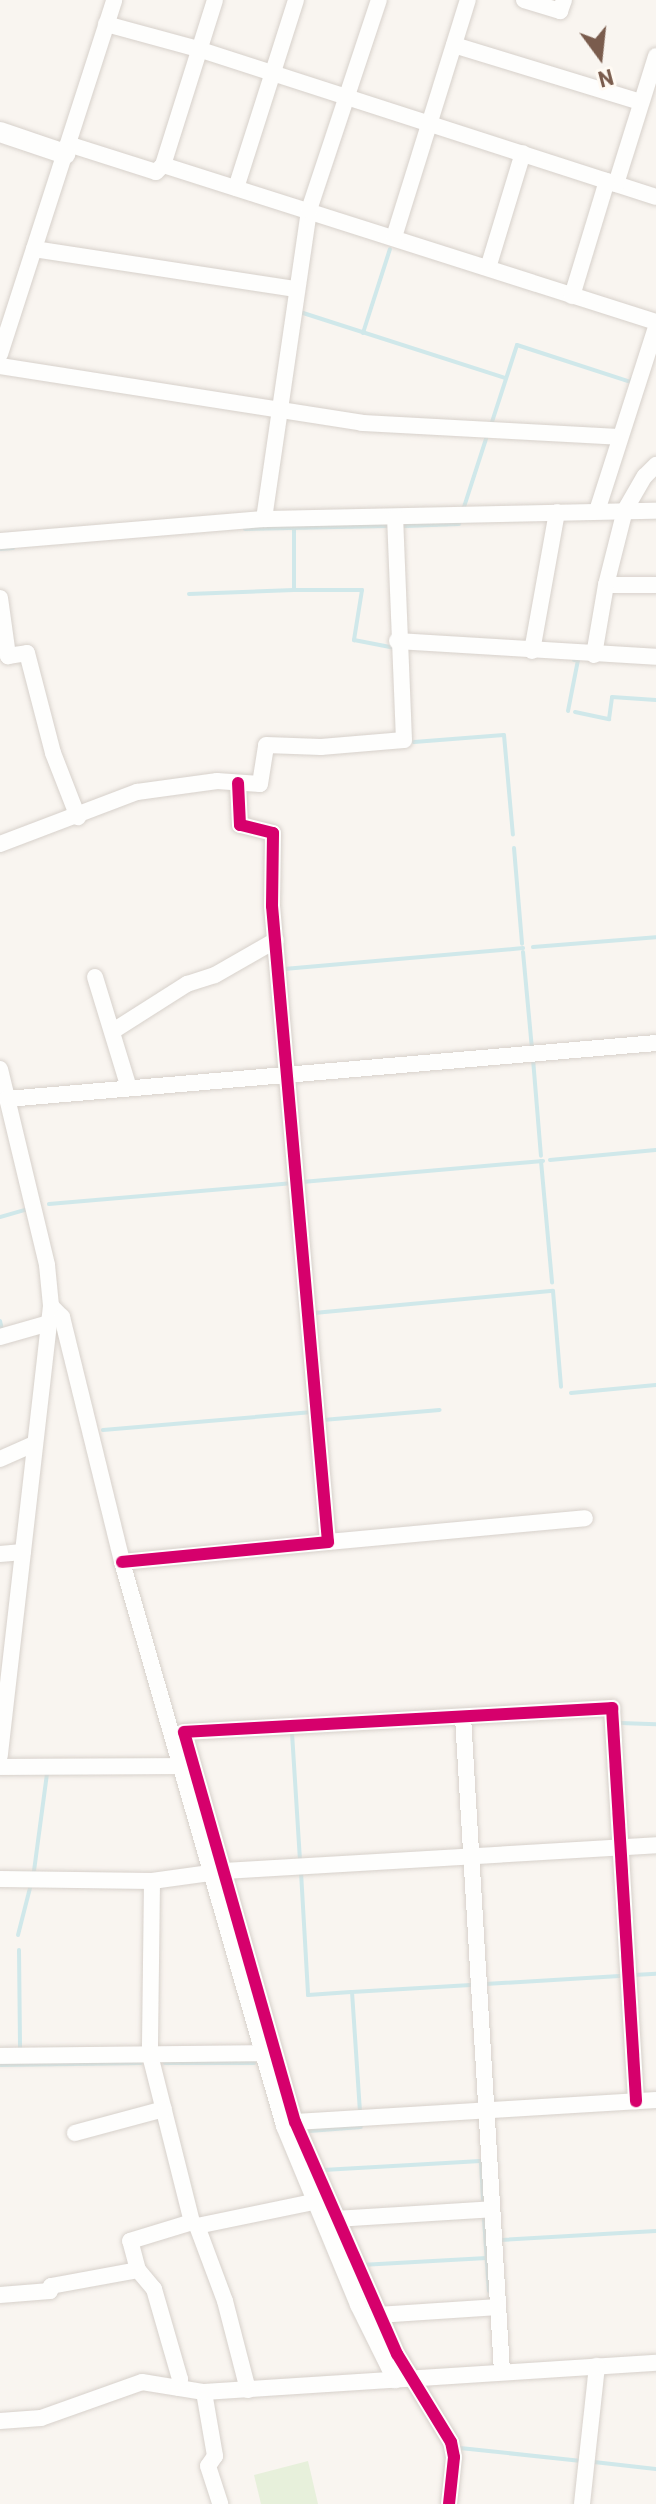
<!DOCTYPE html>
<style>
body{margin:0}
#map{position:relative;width:656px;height:2504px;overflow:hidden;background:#f9f5f0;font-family:Barlow,sans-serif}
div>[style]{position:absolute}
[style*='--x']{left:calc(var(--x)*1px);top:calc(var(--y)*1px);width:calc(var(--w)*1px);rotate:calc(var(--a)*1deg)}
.green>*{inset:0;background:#e7f0db}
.stream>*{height:4px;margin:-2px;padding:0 2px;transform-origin:2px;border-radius:2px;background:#d0e8ea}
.roads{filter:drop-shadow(0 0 2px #d7d1cb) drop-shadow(0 0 2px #d7d1cb)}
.minor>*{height:16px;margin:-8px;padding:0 8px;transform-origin:8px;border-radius:8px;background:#fefefd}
.tertiary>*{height:20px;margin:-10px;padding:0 10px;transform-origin:10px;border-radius:10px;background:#fefefd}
.cycleway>*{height:12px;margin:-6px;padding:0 6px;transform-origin:6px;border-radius:6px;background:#d6006c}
span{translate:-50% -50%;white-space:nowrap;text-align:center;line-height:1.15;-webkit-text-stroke:7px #fffaf3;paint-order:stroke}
.north{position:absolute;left:560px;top:16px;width:80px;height:80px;-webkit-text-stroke:6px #fffaf3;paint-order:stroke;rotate:165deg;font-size:22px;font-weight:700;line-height:32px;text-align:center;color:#7a5c4d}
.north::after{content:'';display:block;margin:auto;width:28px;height:36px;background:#7a5c4d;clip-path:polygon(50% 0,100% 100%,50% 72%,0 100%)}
</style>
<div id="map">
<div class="green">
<div style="clip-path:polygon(308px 2461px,318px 2504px,261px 2504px,254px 2475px)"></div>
</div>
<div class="stream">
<div style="--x:300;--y:312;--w:216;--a:17.8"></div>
<div style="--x:363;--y:333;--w:88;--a:-72.2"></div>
<div style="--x:491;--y:425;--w:84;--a:-72"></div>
<div style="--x:517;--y:345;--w:120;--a:18"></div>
<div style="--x:631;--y:382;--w:3;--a:-72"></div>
<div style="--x:464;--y:507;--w:75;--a:-72.1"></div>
<div style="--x:405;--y:526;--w:54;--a:-2.1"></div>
<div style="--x:294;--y:528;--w:62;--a:90"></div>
<div style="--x:294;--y:590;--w:68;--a:0"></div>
<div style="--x:362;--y:590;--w:51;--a:99.1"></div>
<div style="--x:354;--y:640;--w:38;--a:11"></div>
<div style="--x:245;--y:529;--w:141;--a:-1.2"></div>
<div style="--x:0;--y:549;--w:13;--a:-4"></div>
<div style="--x:189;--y:594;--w:105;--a:-2.2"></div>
<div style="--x:568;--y:711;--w:52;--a:-78.9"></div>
<div style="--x:578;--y:660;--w:4;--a:180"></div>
<div style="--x:575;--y:712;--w:35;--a:12"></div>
<div style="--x:609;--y:719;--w:22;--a:-82"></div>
<div style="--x:612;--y:697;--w:44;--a:3.9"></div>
<div style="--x:414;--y:742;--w:90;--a:-4.4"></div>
<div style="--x:504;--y:735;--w:100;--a:84.9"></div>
<div style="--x:514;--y:848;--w:96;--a:85.2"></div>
<div style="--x:533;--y:947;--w:123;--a:-4.6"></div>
<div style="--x:523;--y:952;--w:97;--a:84.7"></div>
<div style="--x:284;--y:969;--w:240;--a:-5"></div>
<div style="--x:533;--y:1059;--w:97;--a:85.3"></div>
<div style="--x:550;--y:1160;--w:106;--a:-5.4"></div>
<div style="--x:541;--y:1161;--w:122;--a:84.8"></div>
<div style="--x:302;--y:1182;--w:242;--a:-5"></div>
<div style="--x:49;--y:1204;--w:245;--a:-4.9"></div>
<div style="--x:0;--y:1217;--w:26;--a:-16"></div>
<div style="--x:314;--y:1313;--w:240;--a:-5.3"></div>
<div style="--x:553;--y:1291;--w:96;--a:85.2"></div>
<div style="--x:0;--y:1321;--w:9;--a:77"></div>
<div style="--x:571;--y:1393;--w:85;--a:-5.4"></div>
<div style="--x:323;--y:1420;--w:117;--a:-4.9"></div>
<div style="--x:103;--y:1430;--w:210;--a:-4.9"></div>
<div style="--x:620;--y:1723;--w:36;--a:2"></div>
<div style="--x:292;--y:1733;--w:126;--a:86.4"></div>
<div style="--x:34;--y:1871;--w:98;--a:-82.4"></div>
<div style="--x:301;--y:1872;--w:123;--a:86.7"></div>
<div style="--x:308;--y:1995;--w:43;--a:-4"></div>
<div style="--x:18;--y:1935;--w:49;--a:-75.7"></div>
<div style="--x:19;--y:1950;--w:98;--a:89.4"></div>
<div style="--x:634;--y:1975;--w:22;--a:-3"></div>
<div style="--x:485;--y:1984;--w:135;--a:-3.4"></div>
<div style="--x:165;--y:2063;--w:89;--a:0"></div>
<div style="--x:0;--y:2065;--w:141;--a:-0.8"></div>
<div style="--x:360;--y:2112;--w:120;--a:-93.8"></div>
<div style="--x:352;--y:1992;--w:119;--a:-3.4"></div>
<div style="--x:309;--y:2131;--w:52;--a:-4.4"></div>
<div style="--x:323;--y:2170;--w:158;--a:-3.3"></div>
<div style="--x:481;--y:2161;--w:39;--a:87"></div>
<div style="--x:484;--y:2218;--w:73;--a:86.1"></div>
<div style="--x:501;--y:2240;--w:155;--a:-3.3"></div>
<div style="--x:361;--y:2265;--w:126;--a:-3.2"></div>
<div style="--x:460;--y:2448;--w:122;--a:6.1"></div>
<div style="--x:594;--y:2462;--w:62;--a:6.4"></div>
</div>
<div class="roads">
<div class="minor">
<div style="--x:524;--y:0;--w:38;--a:17"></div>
<div style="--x:560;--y:11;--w:12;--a:-70"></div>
<div style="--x:106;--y:24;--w:95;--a:15.2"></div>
<div style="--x:198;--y:49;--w:481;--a:17.9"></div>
<div style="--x:454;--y:45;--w:195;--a:17"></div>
<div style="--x:68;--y:144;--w:92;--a:17.7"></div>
<div style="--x:156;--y:172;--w:10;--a:-45"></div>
<div style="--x:163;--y:165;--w:517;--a:17.66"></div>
<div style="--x:163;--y:165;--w:173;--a:-72.5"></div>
<div style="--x:616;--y:184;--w:134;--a:-72.6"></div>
<div style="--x:236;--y:188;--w:197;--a:-72.3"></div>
<div style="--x:394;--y:237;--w:248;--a:-72.7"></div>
<div style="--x:34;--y:249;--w:265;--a:8.7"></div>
<div style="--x:488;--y:268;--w:120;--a:-73.1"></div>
<div style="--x:572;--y:296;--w:120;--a:-73.1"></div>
<div style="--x:0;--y:354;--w:372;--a:-72.1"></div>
<div style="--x:0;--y:366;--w:366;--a:8.9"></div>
<div style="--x:362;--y:423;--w:258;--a:3.1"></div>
<div style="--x:597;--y:511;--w:193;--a:-72.2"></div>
<div style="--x:264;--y:519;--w:312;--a:-81.7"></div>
<div style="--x:309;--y:210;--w:221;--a:-71.6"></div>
<div style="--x:0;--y:541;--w:265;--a:-4.8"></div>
<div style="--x:264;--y:519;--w:392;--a:-1.2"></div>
<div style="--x:606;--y:585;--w:50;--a:0"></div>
<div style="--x:0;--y:598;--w:59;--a:82.1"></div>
<div style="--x:8;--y:656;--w:19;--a:-9"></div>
<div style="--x:27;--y:653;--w:103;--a:75.4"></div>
<div style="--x:53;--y:753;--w:69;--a:68.7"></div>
<div style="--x:397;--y:641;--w:259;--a:3.5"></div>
<div style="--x:532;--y:651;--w:141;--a:-79.8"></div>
<div style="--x:594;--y:655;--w:71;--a:-80.3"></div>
<div style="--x:606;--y:585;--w:77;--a:-75.8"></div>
<div style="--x:625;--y:510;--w:39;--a:-60"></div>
<div style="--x:645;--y:476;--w:16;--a:-45"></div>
<div style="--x:0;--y:844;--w:147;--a:-20.8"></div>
<div style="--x:137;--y:792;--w:81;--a:-7.8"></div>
<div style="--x:217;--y:781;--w:43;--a:4"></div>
<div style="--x:260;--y:784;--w:39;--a:-81"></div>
<div style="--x:266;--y:745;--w:55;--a:2.1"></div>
<div style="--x:321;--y:747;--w:83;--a:-4.8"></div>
<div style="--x:404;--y:740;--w:223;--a:-92.3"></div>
<div style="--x:95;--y:977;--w:116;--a:73"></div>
<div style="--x:113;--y:1031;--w:88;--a:-32.4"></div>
<div style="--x:187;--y:984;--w:29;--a:-18"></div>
<div style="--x:215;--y:975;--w:70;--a:-29.8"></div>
<div style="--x:0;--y:1069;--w:202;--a:76.5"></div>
<div style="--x:47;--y:1265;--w:41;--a:84.4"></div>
<div style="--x:51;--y:1306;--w:453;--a:96.5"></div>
<div style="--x:7;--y:1099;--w:651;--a:-4.93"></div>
<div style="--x:51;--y:1306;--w:16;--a:45"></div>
<div style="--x:62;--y:1317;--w:252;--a:76.2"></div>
<div style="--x:122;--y:1562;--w:587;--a:73.97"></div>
<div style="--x:284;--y:2126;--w:194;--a:67.5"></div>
<div style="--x:358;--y:2305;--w:84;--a:63.7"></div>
<div style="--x:0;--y:1337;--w:51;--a:-15.9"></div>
<div style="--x:0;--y:1459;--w:37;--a:-24"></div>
<div style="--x:328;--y:1542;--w:258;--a:-5.3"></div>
<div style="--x:0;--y:1554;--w:23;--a:-5"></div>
<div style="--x:122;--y:1562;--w:207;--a:-5.5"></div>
<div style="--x:328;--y:1542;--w:638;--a:-95.03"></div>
<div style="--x:272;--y:906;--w:73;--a:-89.2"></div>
<div style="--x:273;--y:833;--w:34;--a:-166"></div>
<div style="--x:240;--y:825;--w:42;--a:-92.7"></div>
<div style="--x:463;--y:1717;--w:655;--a:86.59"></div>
<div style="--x:0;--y:1767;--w:186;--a:-0.3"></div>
<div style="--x:0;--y:1879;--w:152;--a:0.8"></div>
<div style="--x:152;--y:1881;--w:73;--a:-7.9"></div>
<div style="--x:224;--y:1871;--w:433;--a:-3.4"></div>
<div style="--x:152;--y:1881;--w:174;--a:90.7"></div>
<div style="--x:150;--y:2055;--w:172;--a:75.9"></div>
<div style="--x:192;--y:2222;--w:6;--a:39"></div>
<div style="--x:197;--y:2226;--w:80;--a:69.5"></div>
<div style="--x:225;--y:2301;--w:92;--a:75.5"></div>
<div style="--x:0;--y:2056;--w:270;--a:-0.6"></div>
<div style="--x:295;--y:2122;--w:362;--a:-3.5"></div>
<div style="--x:75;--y:2133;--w:92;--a:-15.1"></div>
<div style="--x:335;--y:2219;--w:157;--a:-3.6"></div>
<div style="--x:197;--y:2226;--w:118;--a:-11.7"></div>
<div style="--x:138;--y:2270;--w:25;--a:50"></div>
<div style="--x:154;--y:2289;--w:94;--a:73.9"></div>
<div style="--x:180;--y:2379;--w:9;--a:103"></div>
<div style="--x:0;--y:2295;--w:50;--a:-4.6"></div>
<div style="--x:50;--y:2291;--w:5;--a:-79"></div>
<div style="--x:51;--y:2286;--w:88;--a:-10.4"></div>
<div style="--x:138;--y:2270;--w:30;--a:-105"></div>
<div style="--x:130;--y:2241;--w:65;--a:-17"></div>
<div style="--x:378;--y:2315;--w:120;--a:-3.8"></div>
<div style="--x:204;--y:2392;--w:65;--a:80.2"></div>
<div style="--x:215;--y:2456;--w:12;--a:125"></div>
<div style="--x:208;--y:2466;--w:40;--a:72"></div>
<div style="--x:0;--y:2421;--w:41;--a:-4.2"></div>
<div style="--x:41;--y:2418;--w:107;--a:-19.6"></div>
<div style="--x:142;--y:2382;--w:63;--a:9.2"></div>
<div style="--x:204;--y:2392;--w:453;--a:-3.7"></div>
<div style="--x:449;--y:2504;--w:47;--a:-83.9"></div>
<div style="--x:454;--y:2457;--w:15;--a:-101"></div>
<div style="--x:451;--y:2442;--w:103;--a:-121.5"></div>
<div style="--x:397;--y:2354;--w:253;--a:-113.7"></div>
<div style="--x:295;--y:2122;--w:405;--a:-105.9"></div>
<div style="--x:184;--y:1732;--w:429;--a:-3.2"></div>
<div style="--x:612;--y:1708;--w:394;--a:86.5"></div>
<div style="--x:582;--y:2504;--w:139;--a:-83.8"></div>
</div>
<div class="tertiary">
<div style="--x:0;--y:132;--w:69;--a:18.7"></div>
</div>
</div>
<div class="cycleway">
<div style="--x:122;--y:1562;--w:207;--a:-5.5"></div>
<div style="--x:328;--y:1542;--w:638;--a:-95.03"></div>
<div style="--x:272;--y:906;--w:73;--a:-89.2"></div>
<div style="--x:273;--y:833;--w:34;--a:-166"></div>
<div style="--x:240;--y:825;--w:42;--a:-92.7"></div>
<div style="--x:449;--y:2504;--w:47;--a:-83.9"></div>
<div style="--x:454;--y:2457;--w:15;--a:-101"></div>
<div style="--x:451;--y:2442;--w:103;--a:-121.5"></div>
<div style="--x:397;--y:2354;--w:253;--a:-113.7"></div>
<div style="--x:295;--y:2122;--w:405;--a:-105.9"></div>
<div style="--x:184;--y:1732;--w:429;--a:-3.2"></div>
<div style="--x:612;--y:1708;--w:394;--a:86.5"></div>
</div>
<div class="north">N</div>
</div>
